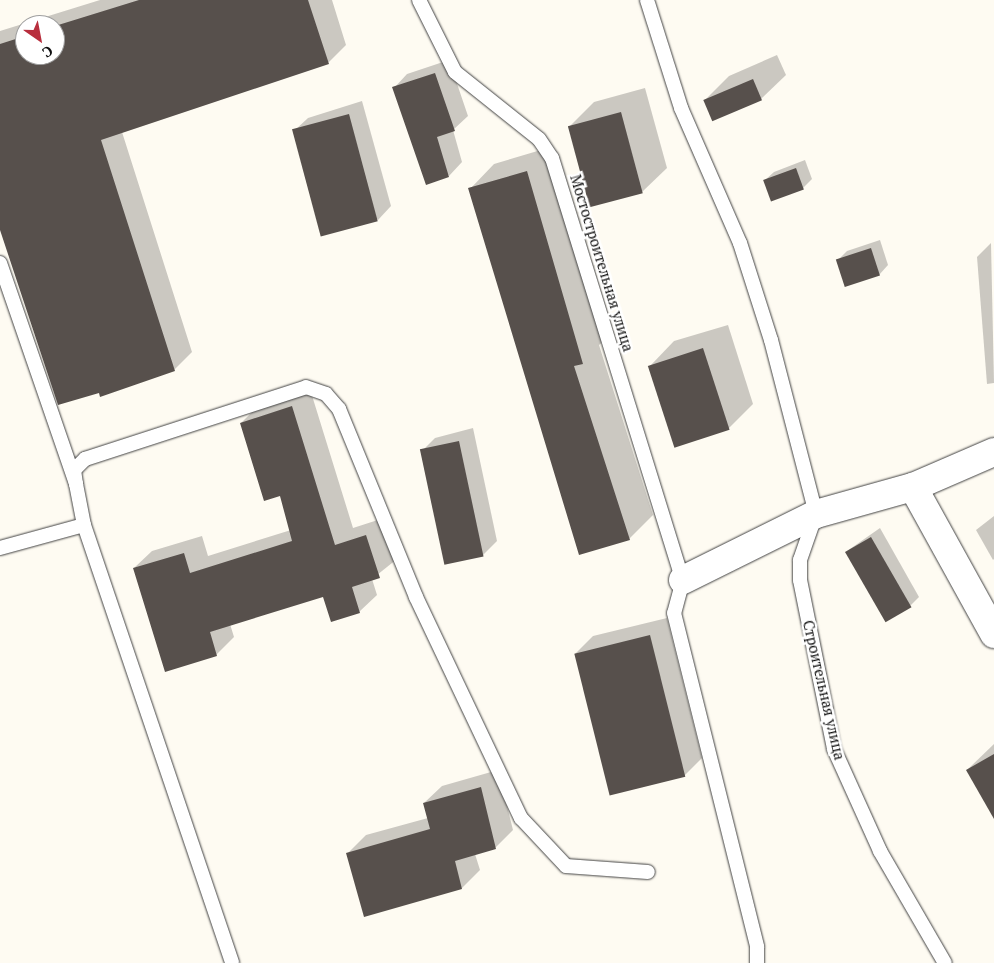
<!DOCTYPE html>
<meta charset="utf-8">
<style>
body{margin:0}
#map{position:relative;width:994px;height:963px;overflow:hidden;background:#fefbf2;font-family:"PT Serif",serif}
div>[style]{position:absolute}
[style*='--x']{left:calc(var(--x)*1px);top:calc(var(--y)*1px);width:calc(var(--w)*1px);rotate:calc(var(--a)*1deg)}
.shadow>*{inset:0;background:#0003}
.building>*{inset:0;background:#57504c;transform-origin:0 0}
.roads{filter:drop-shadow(0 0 1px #424242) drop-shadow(0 0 1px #424242)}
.lane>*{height:14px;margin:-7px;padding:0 7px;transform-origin:7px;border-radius:7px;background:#fff}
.street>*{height:28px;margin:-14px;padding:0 14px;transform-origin:14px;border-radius:14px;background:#fff}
span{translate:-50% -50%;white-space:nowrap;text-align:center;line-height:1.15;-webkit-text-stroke:5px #fff;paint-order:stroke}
.street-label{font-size:15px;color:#0f0f0f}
.north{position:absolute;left:15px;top:15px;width:50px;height:50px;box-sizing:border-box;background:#fff;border:1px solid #9f9f9f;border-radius:50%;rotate:147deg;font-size:14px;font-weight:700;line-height:20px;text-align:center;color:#0f0f0f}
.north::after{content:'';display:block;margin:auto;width:18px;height:22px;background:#b82e3d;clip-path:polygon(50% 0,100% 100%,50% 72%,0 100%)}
</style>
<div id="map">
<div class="shadow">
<div style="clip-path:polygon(evenodd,100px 0,332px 0,346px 45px,329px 62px,122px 132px,192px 352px,174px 370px,0 218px,0 31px,100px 0,25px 25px,55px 25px,55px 55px,25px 55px,25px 25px)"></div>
<div style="clip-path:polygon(777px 55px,786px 75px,761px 99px,705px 100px,729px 76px)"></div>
<div style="clip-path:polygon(449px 60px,468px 116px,453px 130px,462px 162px,449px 176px,394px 88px,407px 74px)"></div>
<div style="clip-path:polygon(645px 88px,667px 168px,642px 192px,569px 127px,594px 102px)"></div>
<div style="clip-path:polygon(362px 101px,391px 206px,378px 220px,294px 131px,308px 118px)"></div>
<div style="clip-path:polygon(551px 147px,607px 338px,599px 345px,653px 515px,629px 539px,470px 189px,494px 164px)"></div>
<div style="clip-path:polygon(805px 160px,812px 179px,803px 188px,764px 181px,774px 172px)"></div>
<div style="clip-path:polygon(880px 240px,888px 265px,879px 275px,838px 260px,847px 251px)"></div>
<div style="clip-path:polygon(991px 243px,994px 383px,987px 384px,977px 257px)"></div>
<div style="clip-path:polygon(728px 325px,753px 404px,729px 428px,674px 444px,650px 366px,674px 341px)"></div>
<div style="clip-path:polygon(310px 389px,353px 528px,384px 518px,397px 559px,372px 579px,377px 595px,359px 612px,324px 595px,230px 624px,234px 637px,216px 655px,134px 568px,152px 551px,202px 536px,208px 556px,291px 530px,280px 495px,241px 423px,259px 405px)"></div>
<div style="clip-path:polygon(473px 428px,497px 541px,483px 555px,421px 452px,435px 438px)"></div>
<div style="clip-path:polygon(994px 516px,994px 559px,993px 560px,976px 530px)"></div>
<div style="clip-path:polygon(880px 528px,919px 597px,910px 606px,847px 551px)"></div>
<div style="clip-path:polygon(667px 618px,702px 758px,684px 776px,575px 654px,593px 636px)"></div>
<div style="clip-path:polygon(994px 744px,994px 801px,967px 770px)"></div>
<div style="clip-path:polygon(498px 770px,513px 830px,496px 847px,475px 854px,480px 870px,462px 888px,348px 853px,366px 835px,428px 818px,424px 803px,442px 786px)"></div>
</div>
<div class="building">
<div style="clip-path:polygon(139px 0,308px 0,329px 64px,101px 140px,175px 371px,100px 397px,99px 393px,58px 405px,0 230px,0 44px,25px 36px,25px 55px,55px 55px,55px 26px)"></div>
<div style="clip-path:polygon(435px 73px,455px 131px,437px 137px,449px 177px,426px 185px,392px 87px)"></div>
<div style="left:753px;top:79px;width:23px;height:54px;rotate:67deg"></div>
<div style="left:621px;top:112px;width:84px;height:55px;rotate:75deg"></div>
<div style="left:349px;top:114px;width:111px;height:59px;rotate:75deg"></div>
<div style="left:796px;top:168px;width:23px;height:35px;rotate:70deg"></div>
<div style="clip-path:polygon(527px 171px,583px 364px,574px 366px,630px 540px,579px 555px,468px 188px)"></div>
<div style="left:871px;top:248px;width:29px;height:37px;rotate:72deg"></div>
<div style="left:703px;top:348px;width:86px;height:58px;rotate:72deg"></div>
<div style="clip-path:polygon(292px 406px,335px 545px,366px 535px,380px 578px,352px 587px,360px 613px,331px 622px,323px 597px,210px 632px,217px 656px,165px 672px,133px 568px,184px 553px,190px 573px,292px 541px,280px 496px,264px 501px,240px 423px)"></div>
<div style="left:459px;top:441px;width:118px;height:40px;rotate:78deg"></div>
<div style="left:871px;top:537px;width:81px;height:30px;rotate:60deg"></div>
<div style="left:650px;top:635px;width:146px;height:78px;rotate:76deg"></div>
<div style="clip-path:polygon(994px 754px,994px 819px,966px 770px)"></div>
<div style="clip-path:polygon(481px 787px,496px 849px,455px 861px,462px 889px,364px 917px,346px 853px,430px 829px,423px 803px)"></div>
</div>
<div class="roads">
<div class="lane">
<div style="--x:419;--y:0;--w:80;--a:63.4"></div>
<div style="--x:455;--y:72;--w:107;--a:38.6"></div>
<div style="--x:539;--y:139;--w:23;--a:56"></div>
<div style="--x:552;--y:158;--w:442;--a:72.8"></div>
<div style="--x:683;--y:580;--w:34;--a:105"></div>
<div style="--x:674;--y:613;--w:344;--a:76"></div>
<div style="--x:757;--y:947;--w:16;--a:90"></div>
<div style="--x:647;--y:0;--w:113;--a:72.5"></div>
<div style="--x:681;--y:108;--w:147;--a:66.4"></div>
<div style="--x:740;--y:243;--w:102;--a:72.3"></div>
<div style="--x:771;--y:340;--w:180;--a:75.5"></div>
<div style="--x:816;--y:514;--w:49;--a:109.2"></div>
<div style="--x:800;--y:560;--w:20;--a:90"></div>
<div style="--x:800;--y:580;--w:172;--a:78.6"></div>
<div style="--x:834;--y:749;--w:112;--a:65.7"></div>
<div style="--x:880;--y:851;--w:129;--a:59.9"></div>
<div style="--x:0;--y:263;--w:234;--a:71"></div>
<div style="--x:76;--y:484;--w:42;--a:79"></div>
<div style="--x:76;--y:484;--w:14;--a:-98"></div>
<div style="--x:74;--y:470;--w:16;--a:-45"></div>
<div style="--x:85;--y:459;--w:232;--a:-18"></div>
<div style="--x:306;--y:387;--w:21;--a:19"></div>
<div style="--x:326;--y:394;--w:20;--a:49"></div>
<div style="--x:339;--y:409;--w:203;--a:67.7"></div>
<div style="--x:416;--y:597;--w:245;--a:64.6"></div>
<div style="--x:521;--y:818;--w:66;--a:46.8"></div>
<div style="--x:566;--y:866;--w:82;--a:4.2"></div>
<div style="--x:0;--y:548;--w:87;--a:-15.3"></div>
<div style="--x:84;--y:525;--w:462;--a:71.3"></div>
</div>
<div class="street">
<div style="--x:913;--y:487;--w:168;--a:61.1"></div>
<div style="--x:683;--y:580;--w:148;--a:-26.4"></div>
<div style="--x:816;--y:514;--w:101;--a:-15.6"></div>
<div style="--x:913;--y:487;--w:88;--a:-23.4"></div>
</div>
</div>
<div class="street-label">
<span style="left:602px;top:263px;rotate:73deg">Мостостроительная улица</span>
<span style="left:824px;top:690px;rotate:77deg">Строительная улица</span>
</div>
<div class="north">С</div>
</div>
